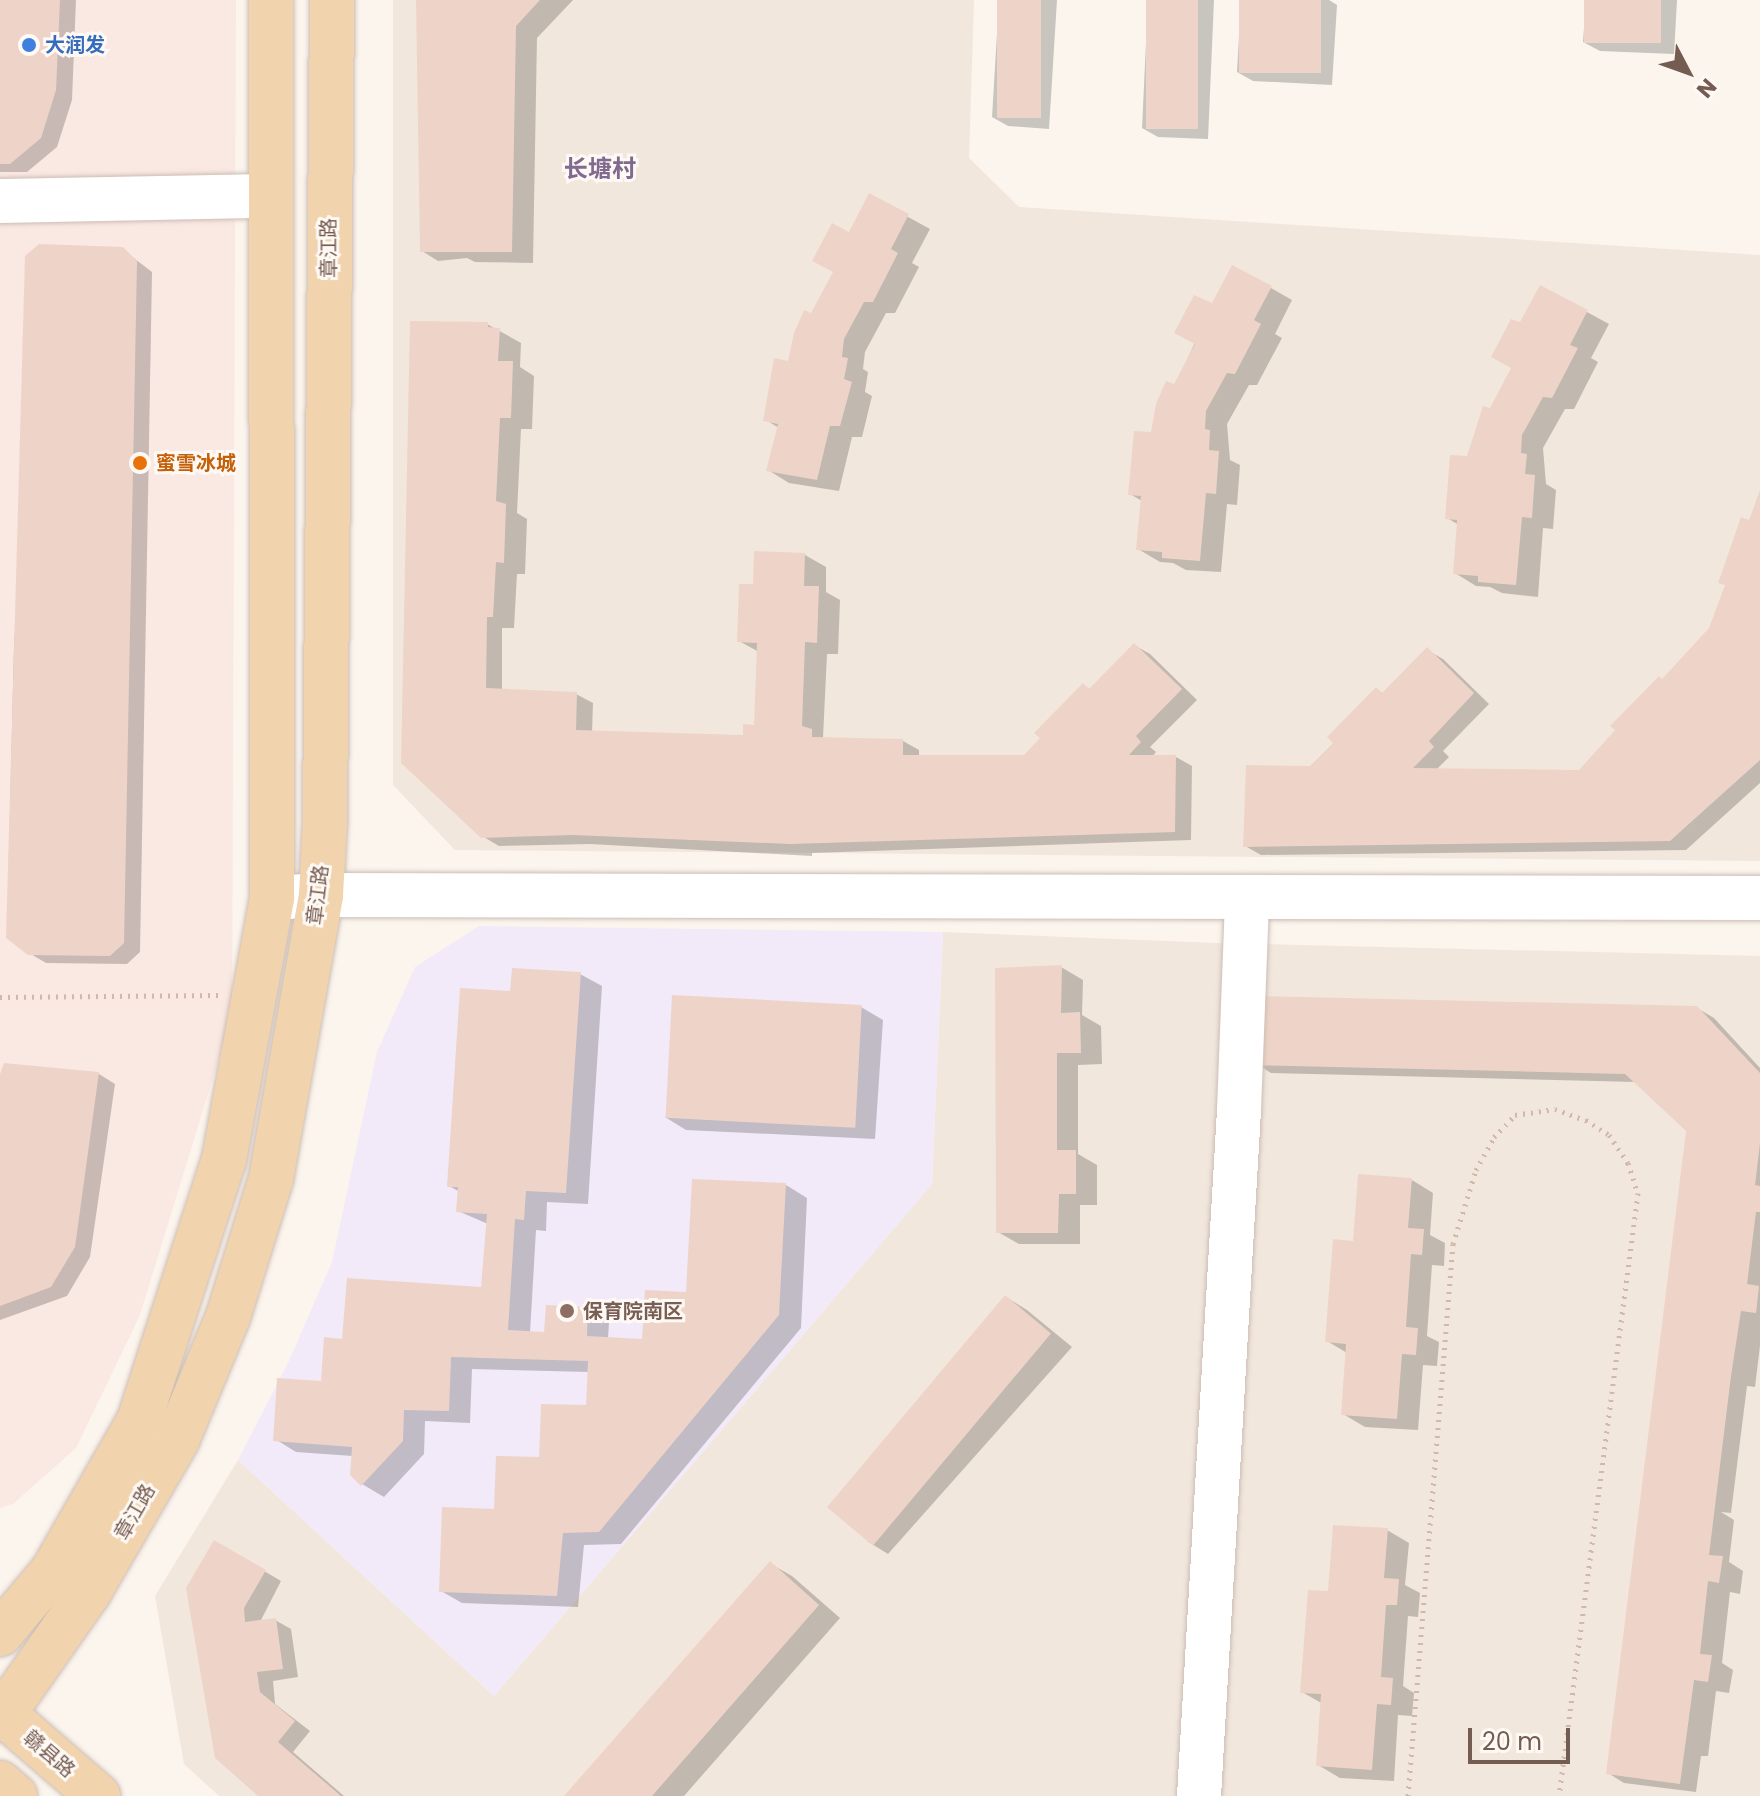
<!DOCTYPE html>
<meta charset="utf-8">
<style>
body{margin:0}
#map{position:relative;width:1760px;height:1796px;overflow:hidden;background:#fbf5ee;font-family:Poppins,"Noto Sans SC",sans-serif}
div>[style]{position:absolute}
[style*='--x']{left:calc(var(--x)*1px);top:calc(var(--y)*1px);width:calc(var(--w)*1px);rotate:calc(var(--a)*1deg)}
.residential>*{inset:0;background:#f2e7dd}
.commercial>*{inset:0;background:#fae8e3}
.education>*{inset:0;background:#f2eaf8}
.shadow>*{inset:0;background:#0003}
.building>*{inset:0;background:#eed4c8;transform-origin:0 0}
.path>*{height:5px;margin-top:-2.5px;transform-origin:0;background:repeating-linear-gradient(90deg,#d3b7ab 0 2px,transparent 0 8px)}
.roads{filter:drop-shadow(0 0 2px #cdbdb4) drop-shadow(0 0 2px #cdbdb4)}
.minor>*{height:44px;margin:-22px;padding:0 22px;transform-origin:22px;border-radius:22px;background:#fff}
.major>*{height:44px;margin:-22px;padding:0 22px;transform-origin:22px;border-radius:22px;background:#f1d4ae}
.dots>*{width:22px;height:22px;translate:-50% -50%;box-sizing:border-box;border:4px solid #fef9f4;border-radius:50%}
span{translate:-50% -50%;white-space:nowrap;text-align:center;line-height:1.15;-webkit-text-stroke:6px #fef9f4;paint-order:stroke}
.shop-label{font-size:20px;color:#366cbe;font-weight:700}
.left{translate:0 -50%;text-align:left}
.street-label{font-size:20px;color:#755c52}
.food-label{font-size:20px;color:#c56008;font-weight:700}
.education-label{font-size:20px;color:#785e54;font-weight:700}
.quarter-label{font-size:24px;color:#806a8f;font-weight:700}
.north{position:absolute;left:1648px;top:32px;width:80px;height:80px;-webkit-text-stroke:6px #fef9f4;paint-order:stroke;rotate:131deg;font-size:22px;font-weight:700;line-height:32px;text-align:center;color:#755c52}
.north::after{content:'';display:block;margin:auto;width:28px;height:36px;background:#755c52;clip-path:polygon(50% 0,100% 100%,50% 72%,0 100%)}
.scale{position:absolute;left:1468px;top:1728px;width:102px;height:36px;box-sizing:border-box;border:4px solid #755c52;border-top:0;padding-left:10px;font-size:24px;line-height:28px;white-space:nowrap;color:#755c52;-webkit-text-stroke:6px #fef9f4;paint-order:stroke}
</style>
<div id="map">
<div class="residential">
<div style="clip-path:polygon(393px 0,974px 0,969px 158px,1019px 207px,1760px 255px,1760px 861px,455px 850px,393px 785px)"></div>
<div style="clip-path:polygon(943px 932px,1217px 943px,1760px 956px,1760px 1796px,219px 1796px,184px 1764px,155px 1596px,238px 1460px,494px 1696px,932px 1184px)"></div>
</div>
<div class="commercial">
<div style="clip-path:polygon(0 0,236px 0,232px 1016px,140px 1315px,76px 1448px,13px 1504px,0 1508px)"></div>
</div>
<div class="education">
<div style="clip-path:polygon(479px 926px,943px 932px,932px 1184px,494px 1696px,238px 1460px,289px 1361px,332px 1262px,377px 1052px,415px 967px)"></div>
</div>
<div class="shadow">
<div style="clip-path:polygon(0 0,76px 0,72px 100px,57px 147px,27px 172px,0 172px)"></div>
<div style="clip-path:polygon(418px 0,573px 0,537px 38px,533px 263px,475px 262px,467px 258px,438px 261px,422px 251px)"></div>
<div style="clip-path:polygon(999px 0,1057px 0,1049px 129px,1008px 126px,992px 117px)"></div>
<div style="clip-path:polygon(1148px 0,1214px 0,1208px 139px,1158px 137px,1142px 128px)"></div>
<div style="clip-path:polygon(1241px 0,1329px 0,1337px 5px,1332px 85px,1253px 81px,1237px 72px)"></div>
<div style="clip-path:polygon(1586px 0,1677px 0,1674px 54px,1600px 51px,1583px 42px)"></div>
<div style="clip-path:polygon(870px 196px,930px 229px,912px 263px,919px 267px,895px 313px,886px 313px,865px 352px,863px 369px,868px 372px,865px 392px,872px 396px,862px 437px,852px 437px,839px 491px,789px 483px,768px 470px,779px 428px,766px 420px)"></div>
<div style="clip-path:polygon(122px 249px,152px 272px,140px 952px,127px 964px,46px 963px,29px 953px,8px 891px,14px 645px,22px 525px)"></div>
<div style="clip-path:polygon(1541px 287px,1609px 324px,1591px 358px,1598px 362px,1574px 409px,1565px 409px,1543px 448px,1546px 484px,1556px 490px,1553px 529px,1543px 528px,1538px 597px,1502px 593px,1490px 587px,1476px 586px,1455px 573px,1459px 525px,1447px 518px,1468px 458px,1513px 368px,1521px 325px)"></div>
<div style="clip-path:polygon(1271px 288px,1292px 300px,1275px 334px,1282px 338px,1257px 385px,1249px 385px,1227px 424px,1230px 460px,1240px 465px,1237px 505px,1227px 504px,1221px 572px,1186px 570px,1173px 563px,1160px 562px,1138px 549px,1142px 501px,1130px 494px,1152px 435px,1212px 306px)"></div>
<div style="clip-path:polygon(487px 324px,521px 343px,520px 367px,534px 376px,532px 429px,521px 429px,517px 513px,527px 519px,525px 574px,517px 574px,514px 628px,502px 628px,502px 691px,576px 694px,593px 703px,592px 733px,745px 737px,755px 728px,759px 652px,739px 641px,755px 586px,805px 555px,826px 567px,826px 592px,840px 600px,838px 654px,827px 654px,823px 738px,903px 741px,919px 750px,919px 757px,1025px 757px,1083px 685px,1091px 690px,1134px 645px,1150px 654px,1197px 700px,1150px 747px,1156px 752px,1152px 757px,1176px 757px,1192px 766px,1191px 840px,812px 853px,812px 856px,590px 844px,499px 846px,482px 836px)"></div>
<div style="clip-path:polygon(1760px 496px,1760px 783px,1686px 850px,1261px 855px,1245px 846px,1336px 743px,1376px 689px,1384px 694px,1427px 650px,1443px 659px,1489px 704px,1443px 751px,1449px 757px,1436px 770px,1579px 772px,1711px 629px)"></div>
<div style="clip-path:polygon(1061px 967px,1083px 980px,1082px 1015px,1101px 1026px,1102px 1064px,1078px 1065px,1078px 1154px,1097px 1165px,1097px 1205px,1080px 1205px,1080px 1244px,1019px 1244px,998px 1232px)"></div>
<div style="clip-path:polygon(580px 974px,602px 986px,588px 1204px,547px 1202px,546px 1231px,536px 1230px,530px 1333px,546px 1334px,588px 1309px,609px 1322px,608px 1339px,644px 1341px,786px 1185px,807px 1198px,801px 1328px,621px 1544px,584px 1545px,578px 1607px,462px 1603px,441px 1591px,496px 1511px,588px 1407px,589px 1372px,472px 1369px,470px 1423px,425px 1421px,424px 1454px,384px 1497px,362px 1484px,353px 1456px,296px 1452px,275px 1439px,323px 1383px,344px 1341px,483px 1289px,488px 1224px,458px 1211px,460px 1192px,449px 1186px,512px 993px)"></div>
<div style="clip-path:polygon(861px 1007px,883px 1020px,875px 1139px,686px 1130px,665px 1117px)"></div>
<div style="clip-path:polygon(1697px 1008px,1714px 1018px,1760px 1068px,1760px 1346px,1755px 1387px,1747px 1386px,1731px 1513px,1721px 1512px,1734px 1520px,1729px 1562px,1743px 1571px,1740px 1594px,1730px 1592px,1722px 1663px,1733px 1670px,1729px 1693px,1716px 1691px,1708px 1756px,1701px 1756px,1696px 1792px,1624px 1783px,1608px 1773px,1688px 1130px,1636px 1082px,1271px 1073px,1255px 1063px)"></div>
<div style="clip-path:polygon(5px 1065px,99px 1074px,115px 1084px,90px 1257px,67px 1296px,0 1320px,0 1081px)"></div>
<div style="clip-path:polygon(1412px 1180px,1433px 1193px,1430px 1235px,1445px 1243px,1444px 1266px,1432px 1265px,1427px 1336px,1439px 1342px,1437px 1366px,1423px 1365px,1418px 1430px,1365px 1427px,1343px 1414px,1347px 1353px,1327px 1341px,1354px 1243px)"></div>
<div style="clip-path:polygon(1006px 1297px,1027px 1310px,1072px 1347px,888px 1554px,867px 1541px)"></div>
<div style="clip-path:polygon(1387px 1530px,1409px 1543px,1405px 1585px,1420px 1593px,1418px 1617px,1408px 1616px,1403px 1686px,1414px 1693px,1412px 1716px,1398px 1715px,1394px 1781px,1340px 1778px,1318px 1765px,1323px 1704px,1302px 1692px,1330px 1593px)"></div>
<div style="clip-path:polygon(215px 1542px,281px 1581px,260px 1622px,275px 1620px,291px 1629px,298px 1677px,273px 1681px,275px 1704px,310px 1731px,293px 1752px,344px 1796px,261px 1796px)"></div>
<div style="clip-path:polygon(771px 1564px,792px 1576px,840px 1618px,684px 1796px,567px 1796px)"></div>
</div>
<div class="building">
<div style="clip-path:polygon(0 0,60px 0,56px 90px,41px 138px,10px 164px,0 164px)"></div>
<div style="clip-path:polygon(416px 0,540px 0,516px 26px,512px 252px,420px 252px)"></div>
<div style="left:997px;top:0;width:44px;height:118px"></div>
<div style="left:1146px;top:0;width:52px;height:129px"></div>
<div style="left:1239px;top:0;width:82px;height:73px"></div>
<div style="left:1584px;top:0;width:77px;height:43px"></div>
<div style="clip-path:polygon(869px 193px,909px 214px,891px 249px,898px 253px,873px 302px,864px 302px,844px 339px,842px 357px,848px 358px,844px 379px,852px 382px,840px 426px,830px 426px,817px 480px,766px 471px,778px 424px,763px 421px,774px 358px,788px 361px,794px 333px,804px 310px,811px 313px,833px 272px,812px 261px,832px 223px,849px 232px)"></div>
<div style="clip-path:polygon(39px 244px,123px 247px,137px 261px,124px 943px,110px 956px,28px 955px,6px 938px,25px 256px)"></div>
<div style="clip-path:polygon(1232px 265px,1272px 286px,1254px 320px,1261px 324px,1235px 374px,1227px 373px,1206px 411px,1205px 429px,1210px 430px,1209px 450px,1219px 451px,1216px 494px,1206px 493px,1200px 561px,1162px 558px,1162px 552px,1136px 550px,1141px 496px,1128px 495px,1134px 431px,1151px 432px,1156px 404px,1166px 381px,1174px 384px,1195px 344px,1174px 333px,1194px 295px,1212px 303px)"></div>
<div style="clip-path:polygon(1540px 285px,1588px 310px,1570px 345px,1578px 348px,1552px 398px,1543px 397px,1522px 435px,1521px 453px,1527px 454px,1525px 474px,1535px 475px,1532px 518px,1522px 517px,1516px 585px,1478px 582px,1478px 576px,1453px 574px,1457px 520px,1445px 519px,1450px 455px,1467px 456px,1483px 406px,1490px 408px,1511px 368px,1491px 357px,1511px 319px,1520px 322px)"></div>
<div style="clip-path:polygon(410px 321px,488px 322px,488px 327px,500px 328px,498px 361px,513px 361px,511px 418px,500px 418px,496px 501px,506px 504px,504px 563px,496px 562px,493px 617px,487px 617px,486px 688px,577px 692px,576px 730px,743px 735px,743px 724px,754px 725px,757px 643px,737px 642px,739px 584px,753px 584px,754px 551px,805px 553px,804px 586px,819px 586px,817px 643px,805px 642px,802px 726px,812px 729px,812px 737px,903px 739px,903px 755px,1024px 755px,1040px 738px,1034px 733px,1083px 683px,1089px 689px,1134px 643px,1182px 689px,1136px 736px,1141px 742px,1129px 755px,1176px 755px,1175px 832px,790px 844px,573px 835px,481px 838px,401px 763px)"></div>
<div style="clip-path:polygon(1760px 490px,1760px 760px,1670px 841px,1243px 847px,1246px 765px,1310px 766px,1333px 743px,1327px 737px,1376px 687px,1382px 693px,1427px 647px,1474px 693px,1429px 741px,1434px 747px,1413px 768px,1579px 770px,1615px 730px,1610px 726px,1659px 676px,1662px 679px,1709px 628px,1725px 585px,1718px 583px,1741px 517px,1749px 520px)"></div>
<div style="clip-path:polygon(1062px 965px,1061px 1013px,1080px 1012px,1081px 1053px,1057px 1053px,1057px 1150px,1076px 1150px,1076px 1194px,1059px 1194px,1058px 1233px,996px 1233px,995px 968px)"></div>
<div style="clip-path:polygon(512px 968px,581px 972px,566px 1193px,526px 1191px,524px 1220px,515px 1219px,508px 1330px,544px 1332px,546px 1305px,588px 1307px,587px 1336px,642px 1339px,645px 1290px,686px 1292px,692px 1179px,786px 1183px,779px 1315px,599px 1532px,563px 1533px,557px 1596px,439px 1592px,442px 1507px,494px 1509px,496px 1456px,539px 1457px,541px 1404px,586px 1405px,588px 1361px,451px 1357px,449px 1411px,404px 1410px,403px 1441px,361px 1486px,350px 1475px,352px 1447px,273px 1441px,277px 1378px,321px 1381px,324px 1337px,342px 1339px,347px 1278px,481px 1287px,487px 1214px,456px 1212px,458px 1187px,447px 1187px,460px 988px,510px 991px)"></div>
<div style="left:672px;top:995px;width:190px;height:123px;rotate:3deg"></div>
<div style="clip-path:polygon(1255px 996px,1697px 1006px,1760px 1073px,1760px 1143px,1755px 1185px,1760px 1186px,1760px 1212px,1756px 1212px,1747px 1284px,1759px 1286px,1756px 1313px,1741px 1311px,1731px 1376px,1709px 1555px,1723px 1556px,1719px 1583px,1708px 1581px,1700px 1654px,1712px 1655px,1708px 1682px,1694px 1680px,1680px 1784px,1606px 1774px,1686px 1131px,1625px 1074px,1253px 1065px)"></div>
<div style="clip-path:polygon(4px 1063px,99px 1072px,75px 1247px,51px 1287px,0 1306px,0 1074px)"></div>
<div style="clip-path:polygon(1358px 1174px,1412px 1178px,1408px 1228px,1424px 1229px,1422px 1255px,1411px 1254px,1406px 1327px,1418px 1328px,1416px 1355px,1402px 1354px,1397px 1419px,1341px 1415px,1346px 1344px,1325px 1342px,1333px 1239px,1353px 1241px)"></div>
<div style="left:1005px;top:1295px;width:60px;height:277px;rotate:40deg"></div>
<div style="clip-path:polygon(1333px 1525px,1388px 1528px,1384px 1578px,1399px 1579px,1397px 1605px,1386px 1605px,1381px 1677px,1393px 1678px,1391px 1705px,1377px 1704px,1372px 1770px,1316px 1766px,1321px 1694px,1300px 1693px,1308px 1590px,1328px 1591px)"></div>
<div style="clip-path:polygon(214px 1540px,266px 1570px,244px 1608px,245px 1622px,276px 1618px,283px 1669px,257px 1672px,260px 1692px,295px 1721px,278px 1742px,341px 1796px,258px 1796px,215px 1758px,186px 1588px)"></div>
<div style="clip-path:polygon(770px 1561px,819px 1605px,652px 1796px,564px 1796px)"></div>
</div>
<div class="path">
<div style="--x:0;--y:997;--w:218;--a:-0.5"></div>
<div style="--x:1408;--y:1796;--w:554;--a:-85.34"></div>
<div style="--x:1453;--y:1244;--w:77;--a:-72.7"></div>
<div style="--x:1476;--y:1170;--w:38;--a:-61"></div>
<div style="--x:1494;--y:1137;--w:30;--a:-46"></div>
<div style="--x:1515;--y:1115;--w:40;--a:-8.5"></div>
<div style="--x:1555;--y:1109;--w:33;--a:20"></div>
<div style="--x:1586;--y:1120;--w:27;--a:33"></div>
<div style="--x:1609;--y:1135;--w:34;--a:56"></div>
<div style="--x:1628;--y:1163;--w:32;--a:72"></div>
<div style="--x:1638;--y:1193;--w:608;--a:97.46"></div>
</div>
<div class="roads">
<div class="minor">
<div style="--x:0;--y:201;--w:271;--a:-1.1"></div>
<div style="--x:272;--y:898;--w:49;--a:-3.5"></div>
<div style="--x:321;--y:895;--w:1439;--a:0.12"></div>
<div style="--x:1199;--y:1796;--w:687;--a:-86.66"></div>
<div style="--x:1239;--y:1110;--w:213;--a:-87.8"></div>
</div>
<div class="major">
<div style="--x:0;--y:1634;--w:82;--a:-49.9"></div>
<div style="--x:53;--y:1571;--w:173;--a:-60.2"></div>
<div style="--x:139;--y:1421;--w:274;--a:-72"></div>
<div style="--x:224;--y:1160;--w:266;--a:-79.6"></div>
<div style="--x:272;--y:898;--w:898;--a:-90.06"></div>
<div style="--x:0;--y:1711;--w:130;--a:40.9"></div>
<div style="--x:0;--y:1719;--w:155;--a:-55"></div>
<div style="--x:89;--y:1592;--w:176;--a:-59.9"></div>
<div style="--x:177;--y:1440;--w:133;--a:-67.5"></div>
<div style="--x:228;--y:1317;--w:145;--a:-72.7"></div>
<div style="--x:271;--y:1179;--w:288;--a:-80"></div>
<div style="--x:321;--y:895;--w:75;--a:-86.9"></div>
<div style="--x:325;--y:820;--w:820;--a:-89.51"></div>
<div style="--x:0;--y:1783;--w:20;--a:41"></div>
</div>
</div>
<div class="dots">
<div style="left:29px;top:45px;background:#3f7fe0"></div>
<div style="left:140px;top:463px;background:#e8710a"></div>
<div style="left:567px;top:1311px;background:#8d6e63"></div>
</div>
<div class="shop-label">
<span class="left" style="left:45px;top:45px">大润发</span>
</div>
<div class="street-label">
<span style="left:329px;top:248px;rotate:-90deg">章江路</span>
<span style="left:318px;top:895px;rotate:-83deg">章江路</span>
<span style="left:135px;top:1512px;rotate:-60deg">章江路</span>
<span style="left:49px;top:1754px;rotate:41deg">赣县路</span>
</div>
<div class="food-label">
<span class="left" style="left:156px;top:463px">蜜雪冰城</span>
</div>
<div class="education-label">
<span class="left" style="left:583px;top:1311px">保育院南区</span>
</div>
<div class="quarter-label">
<span style="left:600px;top:169px">长塘村</span>
</div>
<div class="north">N</div>
<div class="scale">20 m</div>
</div>
